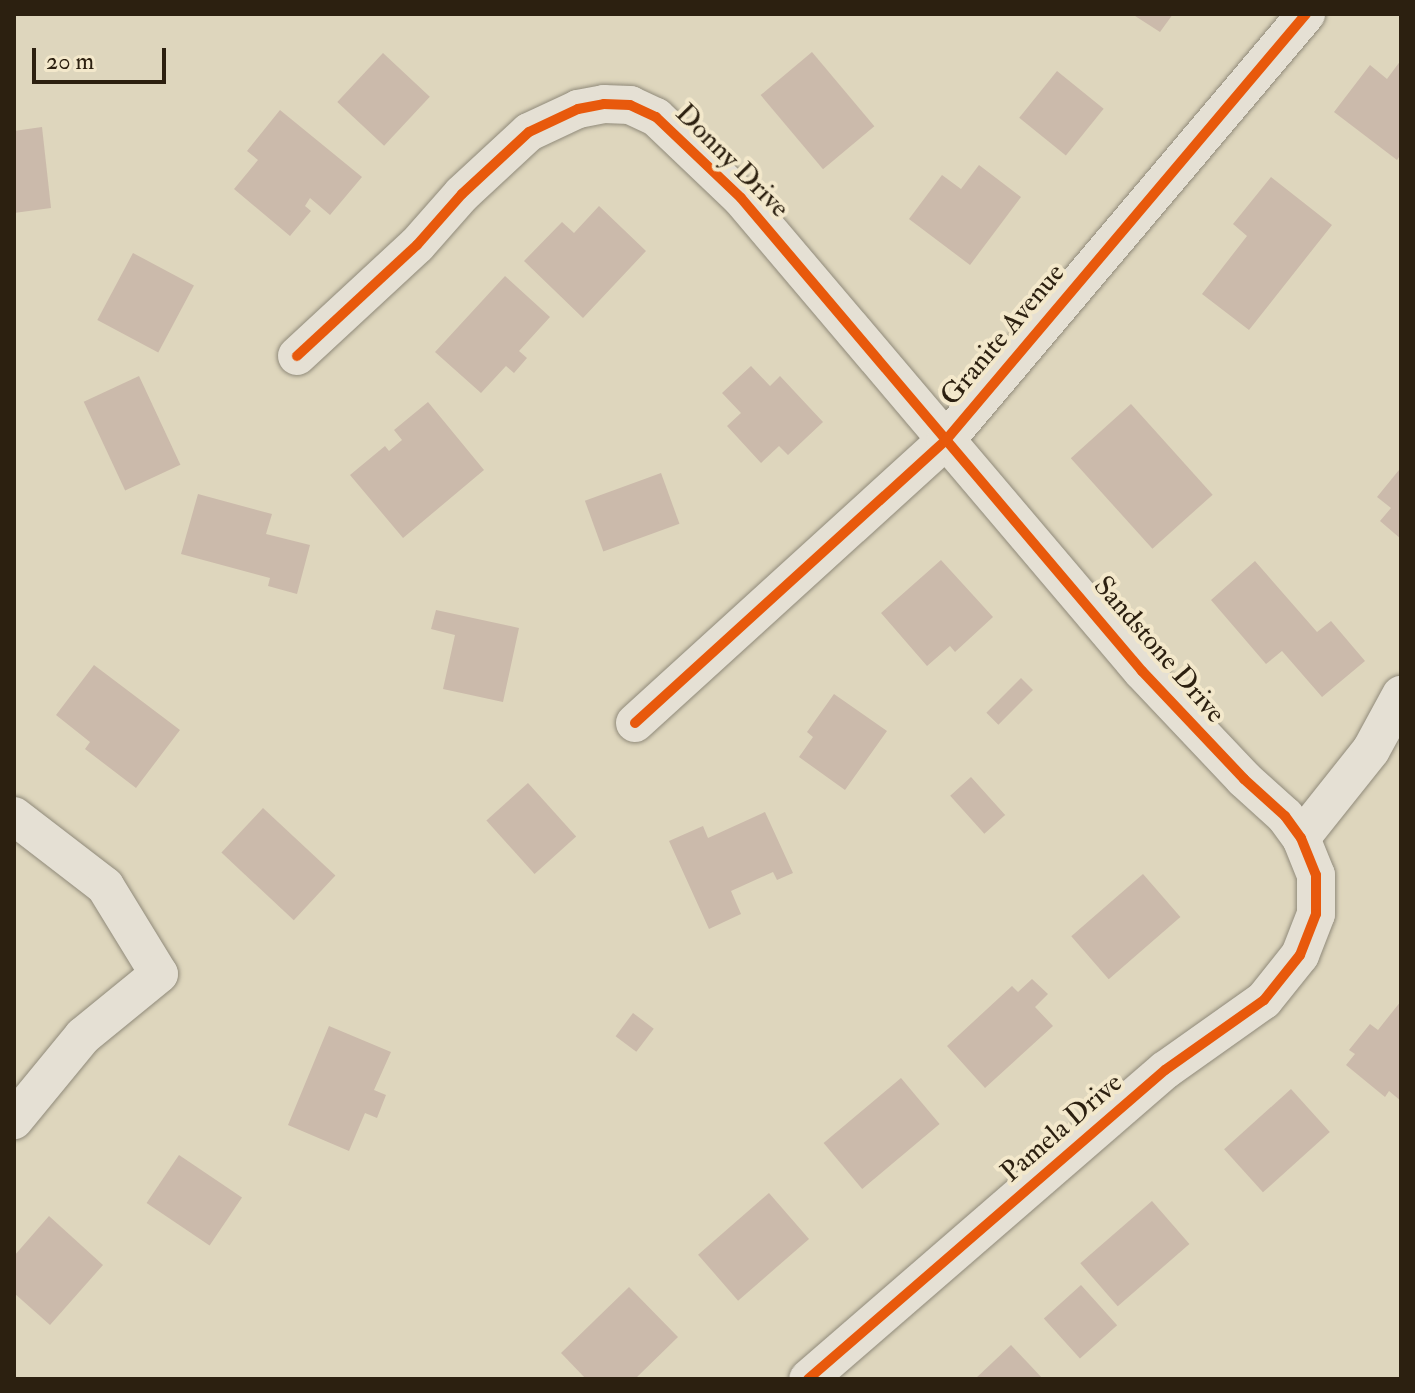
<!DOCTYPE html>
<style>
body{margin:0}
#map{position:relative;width:1415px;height:1393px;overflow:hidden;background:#ded6bd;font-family:"IM FELL Double Pica",serif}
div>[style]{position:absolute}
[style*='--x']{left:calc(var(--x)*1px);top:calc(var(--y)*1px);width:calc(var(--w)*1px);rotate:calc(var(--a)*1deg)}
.building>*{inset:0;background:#cbbaab;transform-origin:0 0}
.roads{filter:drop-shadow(0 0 2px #908a7a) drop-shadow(0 0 2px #908a7a)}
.street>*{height:38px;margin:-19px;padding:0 19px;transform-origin:19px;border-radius:19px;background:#e5e0d4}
.cycleway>*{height:10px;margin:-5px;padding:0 5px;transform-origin:5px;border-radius:5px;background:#e8590c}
span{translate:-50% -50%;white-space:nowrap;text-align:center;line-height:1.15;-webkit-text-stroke:8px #f3e8cb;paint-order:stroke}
.street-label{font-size:28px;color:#2c2010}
.frame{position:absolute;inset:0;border:16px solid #2c2010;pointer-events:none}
.scale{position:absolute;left:32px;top:48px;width:134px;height:36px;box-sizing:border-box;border:4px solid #2c2010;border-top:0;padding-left:10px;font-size:24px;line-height:28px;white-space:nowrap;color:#2c2010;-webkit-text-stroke:6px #f3e8cb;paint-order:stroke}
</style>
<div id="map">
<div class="building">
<div style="clip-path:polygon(1132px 14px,1173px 14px,1160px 32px)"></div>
<div style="left:812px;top:52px;width:97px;height:67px;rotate:50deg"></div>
<div style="left:383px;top:53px;width:64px;height:67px;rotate:43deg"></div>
<div style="clip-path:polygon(1401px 60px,1401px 154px,1397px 160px,1334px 112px,1370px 65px,1387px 79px)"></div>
<div style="left:1057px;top:71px;width:60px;height:60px;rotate:39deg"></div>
<div style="clip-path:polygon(280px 110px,362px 177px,330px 215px,310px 198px,305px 206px,311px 211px,290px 236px,234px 189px,258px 160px,247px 151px)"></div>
<div style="clip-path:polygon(42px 127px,51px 208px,14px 213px,14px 131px)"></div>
<div style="clip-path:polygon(979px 165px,1021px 197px,970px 265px,909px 219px,942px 175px,961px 189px)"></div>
<div style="clip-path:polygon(1271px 177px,1332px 225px,1249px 330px,1202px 294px,1247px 236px,1233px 224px)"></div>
<div style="clip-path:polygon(599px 206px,646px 251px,583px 318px,524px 261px,562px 222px,574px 233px)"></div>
<div style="left:133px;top:253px;width:69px;height:76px;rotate:28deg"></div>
<div style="clip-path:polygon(505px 276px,550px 317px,519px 351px,527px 358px,514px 373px,506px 366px,481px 393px,435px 352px)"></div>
<div style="clip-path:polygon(751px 366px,770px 386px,780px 376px,823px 422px,788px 455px,779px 446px,761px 463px,727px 426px,741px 413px,722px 393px)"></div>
<div style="left:139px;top:376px;width:98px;height:61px;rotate:65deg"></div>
<div style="clip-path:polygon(428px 402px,484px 470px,403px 538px,350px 475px,385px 446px,389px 451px,402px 440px,394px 430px)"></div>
<div style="left:1131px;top:404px;width:122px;height:81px;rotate:48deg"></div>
<div style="clip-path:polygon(1399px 470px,1401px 472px,1401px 539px,1380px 521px,1391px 508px,1377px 497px)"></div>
<div style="left:661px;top:473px;width:54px;height:81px;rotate:70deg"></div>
<div style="clip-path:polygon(198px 494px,272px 514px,266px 534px,310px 545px,297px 594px,268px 586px,270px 578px,181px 554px)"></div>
<div style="clip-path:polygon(941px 560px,993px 617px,955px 652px,950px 646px,927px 666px,881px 613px)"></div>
<div style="clip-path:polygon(1255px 561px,1317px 632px,1331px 621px,1365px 661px,1322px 697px,1282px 651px,1266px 664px,1211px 600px)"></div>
<div style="clip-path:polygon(436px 610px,519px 628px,503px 702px,443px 689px,455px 635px,431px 629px)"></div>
<div style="clip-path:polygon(94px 665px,180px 730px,136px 788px,85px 749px,90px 742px,56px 715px)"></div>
<div style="left:1021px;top:678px;width:17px;height:49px;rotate:45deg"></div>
<div style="clip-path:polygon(834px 694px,887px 731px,845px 790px,799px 757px,813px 737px,807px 732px)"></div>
<div style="left:971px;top:777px;width:51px;height:28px;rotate:48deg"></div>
<div style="left:528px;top:783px;width:72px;height:56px;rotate:48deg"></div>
<div style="left:263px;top:808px;width:99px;height:61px;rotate:43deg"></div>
<div style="clip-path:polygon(765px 812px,793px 873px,777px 880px,773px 872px,731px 891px,741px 914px,709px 929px,669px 841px,703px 826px,708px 838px)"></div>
<div style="left:1143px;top:874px;width:57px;height:95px;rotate:49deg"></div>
<div style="clip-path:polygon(1032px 979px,1048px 994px,1035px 1007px,1053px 1026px,985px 1088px,947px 1046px,1012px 986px,1018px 992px)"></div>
<div style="clip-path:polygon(1401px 1001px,1401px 1101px,1389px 1091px,1385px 1097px,1346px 1065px,1355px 1054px,1349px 1050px,1370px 1024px,1378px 1030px)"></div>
<div style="left:633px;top:1013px;width:26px;height:29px;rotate:37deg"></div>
<div style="clip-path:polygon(329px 1026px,391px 1052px,374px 1090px,386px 1095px,377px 1118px,365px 1113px,349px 1151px,288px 1125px)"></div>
<div style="left:901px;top:1078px;width:60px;height:101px;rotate:50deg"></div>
<div style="left:1291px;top:1089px;width:58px;height:90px;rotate:48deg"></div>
<div style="left:179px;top:1155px;width:76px;height:58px;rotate:34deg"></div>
<div style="left:769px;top:1193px;width:61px;height:94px;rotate:49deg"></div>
<div style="left:1152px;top:1201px;width:57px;height:95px;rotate:49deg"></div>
<div style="clip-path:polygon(49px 1216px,103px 1265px,50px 1325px,14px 1293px,14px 1256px)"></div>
<div style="left:1081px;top:1285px;width:54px;height:50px;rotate:48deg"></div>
<div style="clip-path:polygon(629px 1287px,678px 1337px,635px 1379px,586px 1379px,561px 1353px)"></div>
<div style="clip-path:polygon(1011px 1345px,1043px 1379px,975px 1379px)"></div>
</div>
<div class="roads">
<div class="street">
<div style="--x:297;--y:356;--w:163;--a:-42.8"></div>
<div style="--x:417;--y:245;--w:68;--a:-48.6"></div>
<div style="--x:462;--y:194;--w:91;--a:-42.8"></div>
<div style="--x:529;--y:132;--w:54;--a:-25.1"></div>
<div style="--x:578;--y:109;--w:26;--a:-11"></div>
<div style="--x:604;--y:104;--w:26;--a:2"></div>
<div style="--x:630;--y:105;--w:29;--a:25"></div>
<div style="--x:656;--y:117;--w:117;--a:43.6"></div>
<div style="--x:741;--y:198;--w:620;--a:49.71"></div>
<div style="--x:1142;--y:671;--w:149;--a:46.6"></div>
<div style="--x:1244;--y:779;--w:55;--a:42.1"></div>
<div style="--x:1285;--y:816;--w:27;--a:54"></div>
<div style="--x:1301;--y:838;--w:40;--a:68"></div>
<div style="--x:1316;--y:875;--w:39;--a:90"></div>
<div style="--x:1316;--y:914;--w:44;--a:111.3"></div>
<div style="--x:1300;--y:955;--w:58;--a:128.7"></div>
<div style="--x:1264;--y:1000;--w:121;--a:144.7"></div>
<div style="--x:1165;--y:1070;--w:472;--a:139.1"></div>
<div style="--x:635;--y:723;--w:420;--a:-42.3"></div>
<div style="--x:946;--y:440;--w:558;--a:-49.8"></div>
<div style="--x:14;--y:816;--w:115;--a:37.6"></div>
<div style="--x:105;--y:886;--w:103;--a:58.5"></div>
<div style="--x:159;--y:974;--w:98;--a:140.8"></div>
<div style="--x:83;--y:1036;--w:109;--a:129.4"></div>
<div style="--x:1301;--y:838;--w:112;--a:-51.5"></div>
<div style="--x:1371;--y:750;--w:63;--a:-61.4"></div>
</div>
</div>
<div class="cycleway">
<div style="--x:297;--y:356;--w:163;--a:-42.8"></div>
<div style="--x:417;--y:245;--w:68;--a:-48.6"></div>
<div style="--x:462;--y:194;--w:91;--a:-42.8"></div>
<div style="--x:529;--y:132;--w:54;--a:-25.1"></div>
<div style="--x:578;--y:109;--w:26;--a:-11"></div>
<div style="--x:604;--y:104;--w:26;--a:2"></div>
<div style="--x:630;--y:105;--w:29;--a:25"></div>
<div style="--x:656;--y:117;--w:117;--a:43.6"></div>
<div style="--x:741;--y:198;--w:620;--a:49.71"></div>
<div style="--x:1142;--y:671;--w:149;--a:46.6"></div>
<div style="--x:1244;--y:779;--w:55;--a:42.1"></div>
<div style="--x:1285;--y:816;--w:27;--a:54"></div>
<div style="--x:1301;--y:838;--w:40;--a:68"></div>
<div style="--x:1316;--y:875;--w:39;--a:90"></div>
<div style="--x:1316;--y:914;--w:44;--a:111.3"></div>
<div style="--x:1300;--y:955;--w:58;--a:128.7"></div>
<div style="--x:1264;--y:1000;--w:121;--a:144.7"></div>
<div style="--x:1165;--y:1070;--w:472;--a:139.1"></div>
<div style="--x:635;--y:723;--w:420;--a:-42.3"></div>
<div style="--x:946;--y:440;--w:558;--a:-49.8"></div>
</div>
<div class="street-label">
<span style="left:732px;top:161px;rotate:45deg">Donny Drive</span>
<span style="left:1003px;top:335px;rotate:-50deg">Granite Avenue</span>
<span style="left:1159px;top:650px;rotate:49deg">Sandstone Drive</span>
<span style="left:1062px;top:1128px;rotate:-41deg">Pamela Drive</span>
</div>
<div class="frame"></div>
<div class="scale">20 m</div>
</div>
